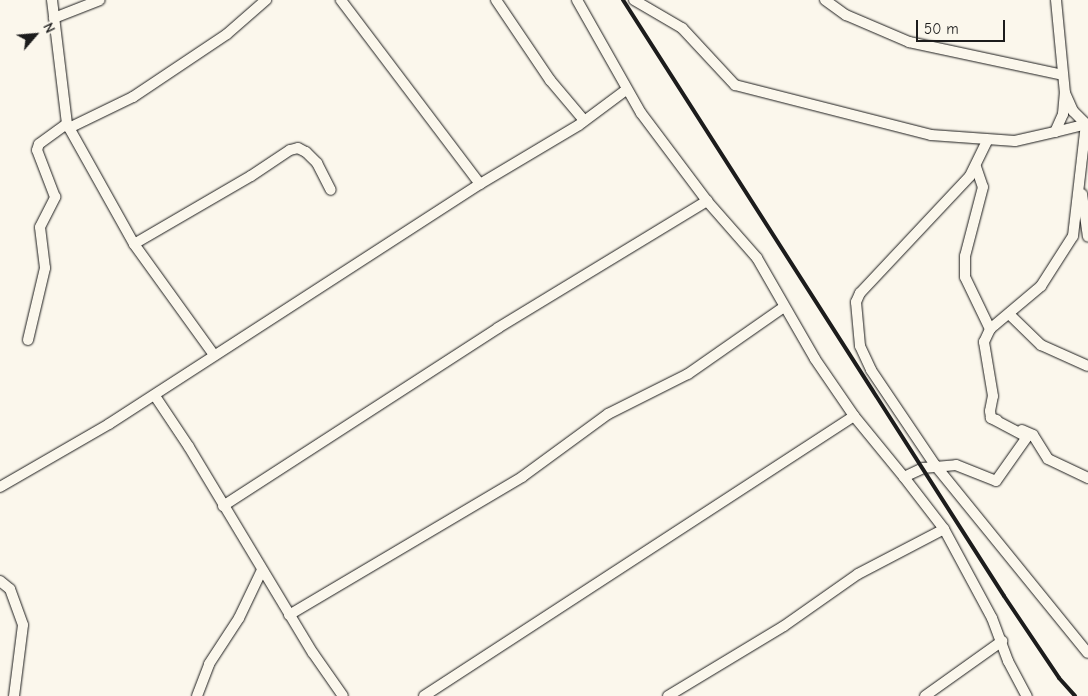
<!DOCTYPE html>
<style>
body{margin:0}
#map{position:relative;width:1088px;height:696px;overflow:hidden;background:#fbf7ec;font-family:"Comic Neue",sans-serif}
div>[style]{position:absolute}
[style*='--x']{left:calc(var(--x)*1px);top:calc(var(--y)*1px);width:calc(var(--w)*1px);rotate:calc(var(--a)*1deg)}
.roads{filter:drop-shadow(0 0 1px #1c1c1c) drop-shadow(0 0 1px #1c1c1c)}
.street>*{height:10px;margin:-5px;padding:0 5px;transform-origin:5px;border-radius:5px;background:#fbf7ec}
.rail>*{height:4px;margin:-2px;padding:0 2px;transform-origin:2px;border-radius:2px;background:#1c1c1c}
span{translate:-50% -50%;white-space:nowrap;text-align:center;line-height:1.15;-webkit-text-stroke:4px #fbf7ec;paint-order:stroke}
.north{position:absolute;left:10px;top:10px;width:50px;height:50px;-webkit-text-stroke:4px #fbf7ec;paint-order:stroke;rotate:63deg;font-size:14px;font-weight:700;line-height:20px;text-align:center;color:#1c1c1c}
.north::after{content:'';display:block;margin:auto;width:18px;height:22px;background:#1c1c1c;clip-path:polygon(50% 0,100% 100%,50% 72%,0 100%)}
.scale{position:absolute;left:916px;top:20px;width:89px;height:22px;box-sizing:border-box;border:2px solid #1c1c1c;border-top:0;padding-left:6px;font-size:15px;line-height:18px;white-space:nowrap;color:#1c1c1c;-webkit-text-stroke:4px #fbf7ec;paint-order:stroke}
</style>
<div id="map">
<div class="roads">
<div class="street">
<div style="--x:496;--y:0;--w:97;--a:56"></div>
<div style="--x:550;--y:80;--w:51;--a:49.8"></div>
<div style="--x:577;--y:0;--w:130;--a:60.5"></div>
<div style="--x:641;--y:113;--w:110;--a:53.1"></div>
<div style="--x:707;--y:201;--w:76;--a:48.7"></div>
<div style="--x:757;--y:258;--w:116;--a:60.1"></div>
<div style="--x:815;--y:359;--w:69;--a:55.6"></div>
<div style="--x:634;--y:0;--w:56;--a:30.3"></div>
<div style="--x:682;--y:28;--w:78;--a:47.1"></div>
<div style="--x:735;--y:85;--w:202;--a:14.3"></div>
<div style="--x:931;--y:135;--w:84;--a:4.1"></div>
<div style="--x:1015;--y:141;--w:41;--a:-12.7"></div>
<div style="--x:1055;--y:132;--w:20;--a:-66"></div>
<div style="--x:1063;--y:114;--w:21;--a:-85"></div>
<div style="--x:825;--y:0;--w:26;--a:36"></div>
<div style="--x:846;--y:15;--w:69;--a:23.2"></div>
<div style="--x:909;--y:42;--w:157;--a:12.1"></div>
<div style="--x:1056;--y:0;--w:93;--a:84.5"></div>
<div style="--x:1065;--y:93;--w:20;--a:66"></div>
<div style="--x:1073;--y:111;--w:21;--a:45"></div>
<div style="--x:54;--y:18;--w:49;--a:-21.4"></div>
<div style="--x:67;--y:124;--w:137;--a:60.8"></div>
<div style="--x:134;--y:244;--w:137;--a:54.2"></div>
<div style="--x:69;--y:128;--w:71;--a:-25.8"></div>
<div style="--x:133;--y:97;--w:113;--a:-33.8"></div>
<div style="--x:227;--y:34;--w:52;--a:-41.1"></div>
<div style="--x:1055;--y:132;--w:32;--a:-14"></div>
<div style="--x:987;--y:141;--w:39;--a:116"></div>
<div style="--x:970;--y:176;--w:161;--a:133.2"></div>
<div style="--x:860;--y:293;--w:10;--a:114"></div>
<div style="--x:856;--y:302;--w:44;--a:84.8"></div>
<div style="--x:860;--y:346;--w:26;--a:65"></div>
<div style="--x:871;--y:370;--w:115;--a:56"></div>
<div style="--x:935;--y:465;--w:242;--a:50.9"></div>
<div style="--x:976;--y:167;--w:21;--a:71"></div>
<div style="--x:983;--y:187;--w:71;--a:104.6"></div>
<div style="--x:965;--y:256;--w:21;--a:90"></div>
<div style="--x:965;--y:277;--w:58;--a:64.3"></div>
<div style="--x:480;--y:184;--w:115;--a:-30.8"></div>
<div style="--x:579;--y:125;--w:59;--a:-36.7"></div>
<div style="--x:1082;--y:194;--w:43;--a:82.1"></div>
<div style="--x:134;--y:244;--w:135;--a:-30.2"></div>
<div style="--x:251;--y:176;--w:47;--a:-33.7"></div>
<div style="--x:290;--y:150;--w:8;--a:-14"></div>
<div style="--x:298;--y:148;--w:9;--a:27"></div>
<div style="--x:306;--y:152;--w:16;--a:45"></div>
<div style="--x:317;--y:163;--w:30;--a:63"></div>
<div style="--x:1009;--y:314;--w:45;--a:44.1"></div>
<div style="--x:1041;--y:345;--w:51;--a:24.1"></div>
<div style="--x:28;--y:340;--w:74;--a:-76.7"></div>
<div style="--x:45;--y:268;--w:41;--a:-97"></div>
<div style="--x:40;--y:227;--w:34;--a:-63"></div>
<div style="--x:55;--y:197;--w:50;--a:-111"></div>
<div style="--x:37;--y:150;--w:6;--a:-72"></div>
<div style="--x:39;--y:144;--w:34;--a:-36"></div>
<div style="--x:67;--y:124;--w:125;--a:-96.9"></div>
<div style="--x:155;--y:396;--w:61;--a:56.3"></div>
<div style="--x:189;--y:447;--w:240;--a:59"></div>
<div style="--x:313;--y:653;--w:52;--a:55.1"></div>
<div style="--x:997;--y:420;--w:6;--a:-162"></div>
<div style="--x:991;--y:418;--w:7;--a:-98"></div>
<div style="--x:990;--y:411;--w:15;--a:-79"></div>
<div style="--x:993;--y:396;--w:55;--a:-99.5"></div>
<div style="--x:984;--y:342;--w:14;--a:-65"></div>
<div style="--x:990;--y:329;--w:67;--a:-40.1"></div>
<div style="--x:1041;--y:286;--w:59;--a:-57.4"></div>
<div style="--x:1073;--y:236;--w:113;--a:-83.4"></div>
<div style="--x:1022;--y:430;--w:12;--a:24"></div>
<div style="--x:1033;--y:435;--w:28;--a:58"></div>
<div style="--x:1048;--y:459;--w:44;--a:25.4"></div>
<div style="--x:0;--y:487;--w:126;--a:-30"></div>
<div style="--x:109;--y:424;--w:442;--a:-32.9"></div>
<div style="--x:480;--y:184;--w:231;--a:-127.1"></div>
<div style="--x:223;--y:506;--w:328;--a:-32.9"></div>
<div style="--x:498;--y:328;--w:245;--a:-31.3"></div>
<div style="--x:944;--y:529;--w:101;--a:61.7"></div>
<div style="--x:992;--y:618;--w:46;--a:69.6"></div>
<div style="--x:1008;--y:661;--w:40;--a:62"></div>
<div style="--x:0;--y:581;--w:13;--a:39"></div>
<div style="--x:10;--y:589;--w:38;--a:70"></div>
<div style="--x:23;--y:625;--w:72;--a:97.2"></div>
<div style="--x:289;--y:615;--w:271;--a:-30.6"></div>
<div style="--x:522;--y:477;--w:107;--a:-36.2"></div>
<div style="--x:608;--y:414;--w:89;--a:-26.6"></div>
<div style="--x:688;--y:374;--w:117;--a:-34.9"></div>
<div style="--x:197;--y:696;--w:34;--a:-69"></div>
<div style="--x:209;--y:664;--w:55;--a:-56.9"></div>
<div style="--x:239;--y:618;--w:53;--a:-64.4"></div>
<div style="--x:424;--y:696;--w:513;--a:-33.07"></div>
<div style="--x:854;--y:416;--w:79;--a:50.7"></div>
<div style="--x:904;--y:477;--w:21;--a:-25"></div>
<div style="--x:923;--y:468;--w:33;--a:-5"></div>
<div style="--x:956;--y:465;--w:43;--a:21.8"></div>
<div style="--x:996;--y:481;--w:54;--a:-54.8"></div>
<div style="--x:1027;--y:437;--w:41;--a:-152.2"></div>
<div style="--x:668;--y:696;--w:135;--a:-31.1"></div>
<div style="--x:784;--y:626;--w:90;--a:-35.1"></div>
<div style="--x:858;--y:574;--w:97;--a:-27.6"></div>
<div style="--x:944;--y:529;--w:66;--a:-127.6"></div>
<div style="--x:925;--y:696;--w:95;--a:-35.5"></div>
</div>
</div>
<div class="rail">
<div style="--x:623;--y:0;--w:707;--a:57.41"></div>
<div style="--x:1004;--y:596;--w:99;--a:56.1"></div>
<div style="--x:1059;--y:678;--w:24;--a:48"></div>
</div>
<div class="north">N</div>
<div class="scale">50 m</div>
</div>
